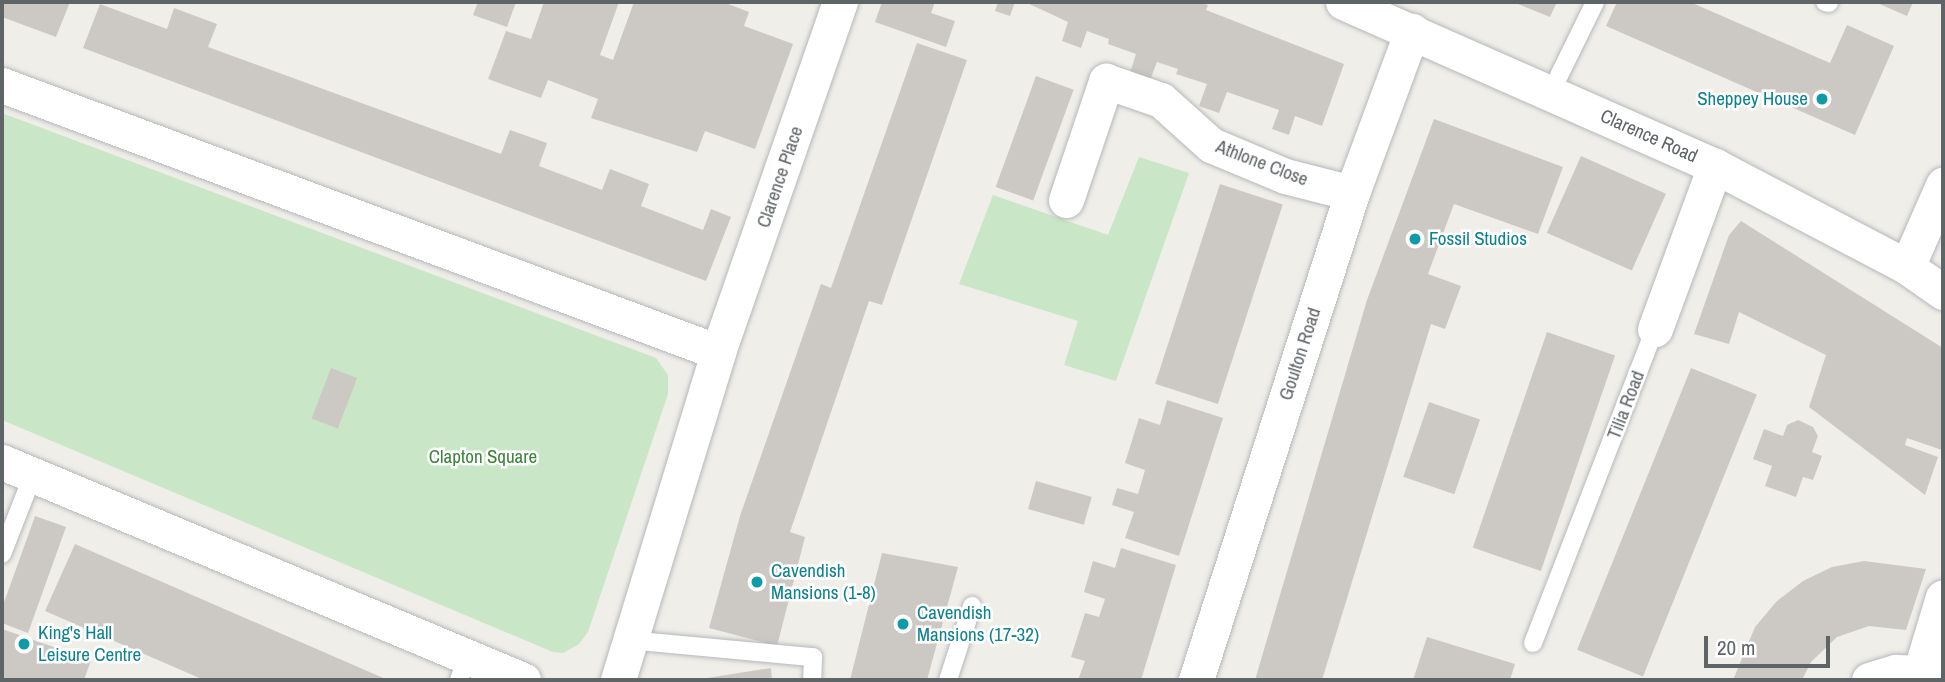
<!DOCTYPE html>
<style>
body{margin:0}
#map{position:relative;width:1945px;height:682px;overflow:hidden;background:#f0eee8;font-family:"Archivo Narrow",sans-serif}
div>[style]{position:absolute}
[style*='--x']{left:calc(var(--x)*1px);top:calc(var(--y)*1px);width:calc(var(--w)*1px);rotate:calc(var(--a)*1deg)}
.green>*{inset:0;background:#c9e6c6}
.building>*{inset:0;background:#ccc9c4;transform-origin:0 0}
.roads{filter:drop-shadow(0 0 2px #b5b8bc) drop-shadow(0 0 2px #b5b8bc)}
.service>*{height:18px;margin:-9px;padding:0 9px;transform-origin:9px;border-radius:9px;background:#fff}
.minor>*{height:35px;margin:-17.5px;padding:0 17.5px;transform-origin:17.5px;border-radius:17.5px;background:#fff}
.dots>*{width:19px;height:19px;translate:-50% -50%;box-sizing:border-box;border:4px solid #fff;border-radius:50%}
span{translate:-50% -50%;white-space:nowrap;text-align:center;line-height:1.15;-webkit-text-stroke:5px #fff;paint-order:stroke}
.culture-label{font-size:19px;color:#0d838f}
.right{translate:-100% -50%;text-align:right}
.left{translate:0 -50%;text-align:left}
.street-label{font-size:19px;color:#5f6467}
.park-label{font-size:19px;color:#3c843a}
.frame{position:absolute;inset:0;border:4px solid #5f6467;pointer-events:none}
.scale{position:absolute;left:1704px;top:636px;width:126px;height:32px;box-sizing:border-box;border:4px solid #5f6467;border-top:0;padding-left:9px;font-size:21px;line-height:24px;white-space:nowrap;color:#5f6467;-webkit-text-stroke:5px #fff;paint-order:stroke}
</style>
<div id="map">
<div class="green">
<div style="clip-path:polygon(2px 113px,656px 358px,668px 375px,668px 394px,588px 632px,579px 644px,563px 653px,553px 652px,2px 420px)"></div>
<div style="clip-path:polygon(1139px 157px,1189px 173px,1116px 381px,1064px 365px,1078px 321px,959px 284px,993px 195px,1108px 235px)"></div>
</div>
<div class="building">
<div style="clip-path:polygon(2px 2px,70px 2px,56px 37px,2px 17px)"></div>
<div style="clip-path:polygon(478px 2px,516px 2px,507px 27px,473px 15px)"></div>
<div style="clip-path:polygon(544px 2px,619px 2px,600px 55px,613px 60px,634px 2px,723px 2px,749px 12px,744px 26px,793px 44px,755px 149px,705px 131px,697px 152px,591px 118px,598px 99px,548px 80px,541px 98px,488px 79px,506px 31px,531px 39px)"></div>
<div style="clip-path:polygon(882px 2px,935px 2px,931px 13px,955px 21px,946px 47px,875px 22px)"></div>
<div style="clip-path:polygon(998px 2px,1015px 2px,1010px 16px,995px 11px)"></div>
<div style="clip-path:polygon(1025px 2px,1198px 2px,1208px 5px,1206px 10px,1344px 64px,1322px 126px,1295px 116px,1289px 135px,1272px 129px,1279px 110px,1227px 92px,1219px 113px,1199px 106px,1207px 84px,1176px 74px,1178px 69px,1157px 62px,1150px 80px,1130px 73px,1136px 54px,1108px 44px,1109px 39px,1087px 31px,1081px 48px,1062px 41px,1068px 22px)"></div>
<div style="clip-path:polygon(1513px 2px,1557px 2px,1550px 17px)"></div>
<div style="clip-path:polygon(1617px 2px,1690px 2px,1830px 63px,1847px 25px,1894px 46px,1855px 135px,1606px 26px)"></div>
<div style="clip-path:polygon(1875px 2px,1913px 2px,1907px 16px)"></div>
<div style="clip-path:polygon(100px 4px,167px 29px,174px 8px,217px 24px,208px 47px,501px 154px,510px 130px,547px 143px,539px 166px,602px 190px,610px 169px,631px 177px,649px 184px,641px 206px,703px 230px,711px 209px,731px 217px,706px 281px,83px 48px)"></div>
<div style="clip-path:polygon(917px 43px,967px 60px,882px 305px,869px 301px,790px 532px,805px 537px,777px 646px,709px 628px,740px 516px,821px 284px,831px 288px)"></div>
<div style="left:1036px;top:76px;width:40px;height:118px;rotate:20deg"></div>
<div style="clip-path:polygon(1434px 119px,1563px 167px,1538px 234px,1454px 204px,1428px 274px,1461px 286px,1445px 329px,1431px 324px,1322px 680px,1255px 680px,1367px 300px)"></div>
<div style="left:1581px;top:156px;width:93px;height:84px;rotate:24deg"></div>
<div style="left:1220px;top:184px;width:66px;height:210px;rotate:18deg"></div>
<div style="clip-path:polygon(1741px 221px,1943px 348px,1942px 450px,1907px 438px,1905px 445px,1938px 457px,1925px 495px,1809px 407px,1826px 355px,1739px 312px,1729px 344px,1694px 334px,1729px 235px)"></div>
<div style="left:1547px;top:332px;width:72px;height:228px;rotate:19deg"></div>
<div style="left:331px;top:368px;width:28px;height:54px;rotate:21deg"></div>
<div style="left:1691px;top:368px;width:71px;height:304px;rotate:22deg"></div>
<div style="clip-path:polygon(1167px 400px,1223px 418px,1179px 556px,1125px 538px,1134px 512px,1112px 505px,1117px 488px,1138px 494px,1145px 470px,1125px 463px,1139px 418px,1160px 425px)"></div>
<div style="left:1429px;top:402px;width:54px;height:79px;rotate:19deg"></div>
<div style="clip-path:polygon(1798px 420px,1813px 427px,1818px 436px,1812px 452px,1822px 456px,1813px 480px,1803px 477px,1796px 497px,1765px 486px,1772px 466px,1753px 459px,1764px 429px,1783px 436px,1787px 425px)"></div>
<div style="left:1036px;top:481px;width:58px;height:29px;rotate:16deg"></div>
<div style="clip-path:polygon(35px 516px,66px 527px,28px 633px,2px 623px,2px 608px)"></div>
<div style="clip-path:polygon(75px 544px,266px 627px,388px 680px,204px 680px,45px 611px)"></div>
<div style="clip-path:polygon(1121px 548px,1176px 565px,1141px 680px,1078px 680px,1085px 661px,1071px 657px,1085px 613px,1099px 617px,1105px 599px,1084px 592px,1093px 561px,1115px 568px)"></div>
<div style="clip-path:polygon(882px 553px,958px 567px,927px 680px,850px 680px)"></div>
<div style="clip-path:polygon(1864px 561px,1926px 569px,1906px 630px,1869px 626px,1837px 637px,1811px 662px,1802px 680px,1733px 680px,1755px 627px,1777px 601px,1803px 581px,1832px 567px)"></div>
<div style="clip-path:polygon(2px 629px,91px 660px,84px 680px,2px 680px)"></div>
<div style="clip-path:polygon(1427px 637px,1515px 664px,1510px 680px,1413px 680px)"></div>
<div style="clip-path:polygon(771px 668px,772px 680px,702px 680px,701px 679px)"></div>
</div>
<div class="roads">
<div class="service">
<div style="--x:1825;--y:2;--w:4;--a:14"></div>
<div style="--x:1551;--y:92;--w:100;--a:-63.9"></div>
<div style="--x:2;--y:554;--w:85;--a:-68.6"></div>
<div style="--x:628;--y:640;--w:186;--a:5.3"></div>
<div style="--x:813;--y:657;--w:23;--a:92"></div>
<div style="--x:1533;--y:643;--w:337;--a:-68.8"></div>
<div style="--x:459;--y:680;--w:23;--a:-70"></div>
<div style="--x:948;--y:680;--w:78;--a:-72"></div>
</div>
<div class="minor">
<div style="--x:1343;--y:2;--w:407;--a:23.8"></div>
<div style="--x:1715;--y:166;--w:217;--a:27.7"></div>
<div style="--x:1907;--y:267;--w:44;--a:34.8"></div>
<div style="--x:2;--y:85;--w:764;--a:20.45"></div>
<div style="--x:1066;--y:200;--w:126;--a:-71.4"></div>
<div style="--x:1106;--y:81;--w:58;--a:19.1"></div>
<div style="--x:1161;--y:100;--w:67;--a:42"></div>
<div style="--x:1211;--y:145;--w:80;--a:22.7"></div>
<div style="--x:1285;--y:176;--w:69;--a:14.2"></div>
<div style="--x:1907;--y:267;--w:90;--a:-66.3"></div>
<div style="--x:1655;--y:329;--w:174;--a:-69.8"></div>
<div style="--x:2;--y:462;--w:565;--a:22.71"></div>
<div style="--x:1920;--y:673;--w:79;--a:-73.2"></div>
<div style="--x:618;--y:680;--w:343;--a:-73"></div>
<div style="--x:718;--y:352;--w:371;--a:-70.8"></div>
<div style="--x:1196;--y:680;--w:511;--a:-72.24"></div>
<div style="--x:1352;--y:193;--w:173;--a:-69.7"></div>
<div style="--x:1869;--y:680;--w:28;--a:-17"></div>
<div style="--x:1896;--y:672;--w:24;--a:2"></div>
<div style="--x:1920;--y:673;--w:14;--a:30"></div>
</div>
</div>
<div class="dots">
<div style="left:1822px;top:99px;background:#0f9aa8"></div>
<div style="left:1415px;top:239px;background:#0f9aa8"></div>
<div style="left:757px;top:582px;background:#0f9aa8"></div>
<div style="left:903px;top:624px;background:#0f9aa8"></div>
<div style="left:24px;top:644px;background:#0f9aa8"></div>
</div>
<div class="culture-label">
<span class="right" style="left:1808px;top:99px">Sheppey House</span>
<span class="left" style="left:1429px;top:239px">Fossil Studios</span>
<span class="left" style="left:771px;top:582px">Cavendish<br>Mansions (1-8)</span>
<span class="left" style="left:917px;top:624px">Cavendish<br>Mansions (17-32)</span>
<span class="left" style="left:38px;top:644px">King's Hall<br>Leisure Centre</span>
</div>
<div class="street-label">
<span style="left:1649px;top:136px;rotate:24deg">Clarence Road</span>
<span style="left:1262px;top:163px;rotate:21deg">Athlone Close</span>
<span style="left:780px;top:177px;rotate:-71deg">Clarence Place</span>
<span style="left:1300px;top:354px;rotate:-72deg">Goulton Road</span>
<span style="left:1626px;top:405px;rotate:-69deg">Tilia Road</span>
</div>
<div class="park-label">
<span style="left:483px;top:457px">Clapton Square</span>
</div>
<div class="frame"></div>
<div class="scale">20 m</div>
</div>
